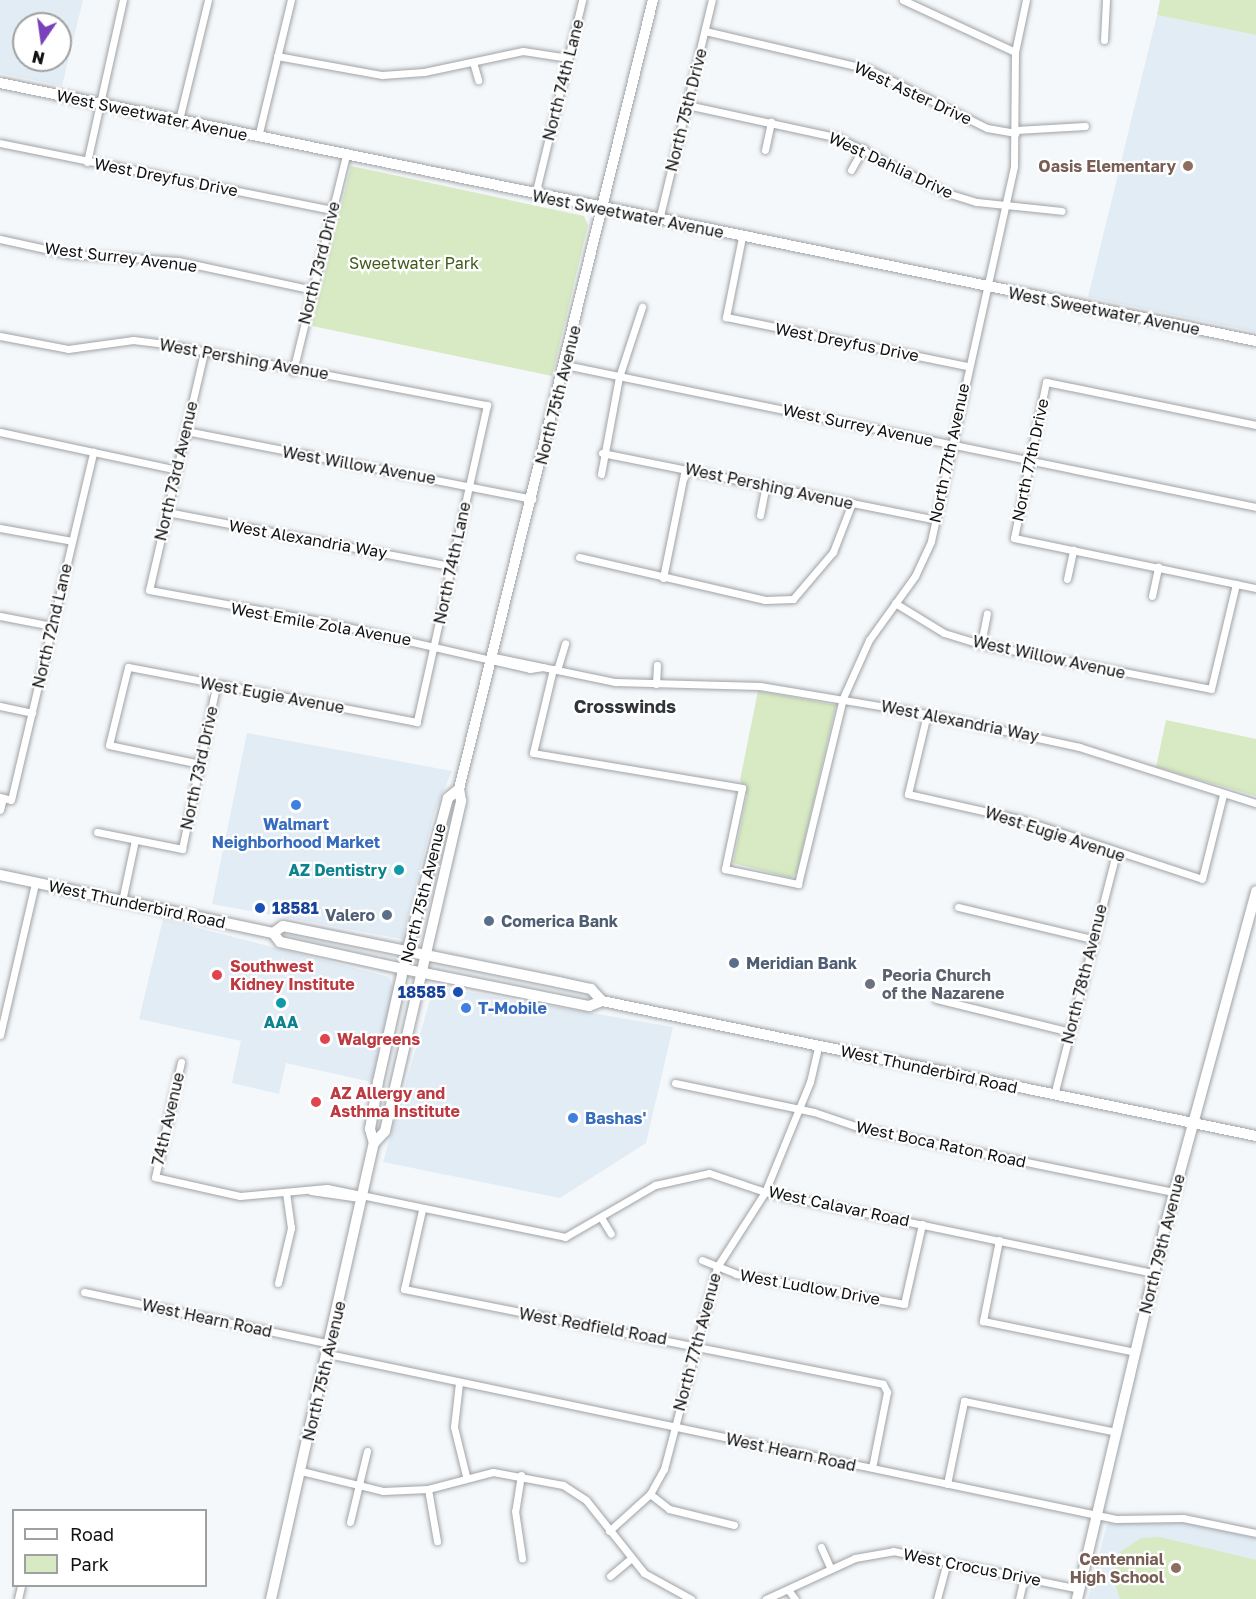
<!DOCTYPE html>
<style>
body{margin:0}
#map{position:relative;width:1256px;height:1599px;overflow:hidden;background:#f4f8fb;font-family:"Golos Text",sans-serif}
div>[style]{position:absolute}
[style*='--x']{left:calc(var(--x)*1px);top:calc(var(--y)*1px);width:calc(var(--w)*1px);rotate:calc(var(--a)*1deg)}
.built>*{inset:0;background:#e2ecf5}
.green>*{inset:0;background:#d7eac3}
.roads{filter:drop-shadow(0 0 2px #a0a3a6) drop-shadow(0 0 2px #a0a3a6)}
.street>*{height:7px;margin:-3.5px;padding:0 3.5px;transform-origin:3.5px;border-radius:3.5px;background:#fff}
.secondary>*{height:10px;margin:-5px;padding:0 5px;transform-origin:5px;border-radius:5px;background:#fff}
.dots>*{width:16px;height:16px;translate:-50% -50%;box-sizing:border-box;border:3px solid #fff;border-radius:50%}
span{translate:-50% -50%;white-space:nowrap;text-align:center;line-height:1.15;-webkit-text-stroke:4.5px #fff;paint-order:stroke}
.street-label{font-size:16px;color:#0f1112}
.education-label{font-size:16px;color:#785e54;font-weight:700}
.right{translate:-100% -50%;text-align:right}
.park-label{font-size:16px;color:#405b1a}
.shop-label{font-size:16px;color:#366cbe;font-weight:700}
.left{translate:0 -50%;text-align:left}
.culture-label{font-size:16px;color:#0d838f;font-weight:700}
.transit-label{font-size:16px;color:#164399;font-weight:700}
.service-label{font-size:16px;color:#4e5e75;font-weight:700}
.health-label{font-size:16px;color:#be3a42;font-weight:700}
.worship-label{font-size:16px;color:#5b616d;font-weight:700}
.neighbourhood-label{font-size:18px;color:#323537;font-weight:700}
.legend{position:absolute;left:12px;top:1509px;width:195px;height:78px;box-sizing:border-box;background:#fff;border:2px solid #9fa0a0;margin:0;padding:8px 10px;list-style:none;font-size:18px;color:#0f1112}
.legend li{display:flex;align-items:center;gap:12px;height:30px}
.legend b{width:30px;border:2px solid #9fa0a0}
.north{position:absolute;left:12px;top:12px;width:60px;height:60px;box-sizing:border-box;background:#fff;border:2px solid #9fa0a0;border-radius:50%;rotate:193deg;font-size:16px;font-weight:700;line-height:24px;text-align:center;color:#0f1112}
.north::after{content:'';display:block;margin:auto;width:21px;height:27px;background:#7a41b8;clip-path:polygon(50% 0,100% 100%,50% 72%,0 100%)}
</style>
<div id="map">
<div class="built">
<div style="clip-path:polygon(evenodd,0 0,83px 0,62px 86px,0 73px,0 0,24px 24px,60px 24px,60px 60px,24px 60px,24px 24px)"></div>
<div style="clip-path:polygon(1157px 15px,1256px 35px,1256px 332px,1088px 297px)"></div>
<div style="clip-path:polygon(247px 733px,452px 771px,435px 811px,402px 939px,212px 904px)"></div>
<div style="clip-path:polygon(163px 919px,389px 977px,393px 989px,372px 1082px,286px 1063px,279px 1094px,232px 1083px,241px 1041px,139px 1019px)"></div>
<div style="clip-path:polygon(434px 986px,673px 1027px,646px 1143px,560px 1198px,383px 1162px)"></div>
<div style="clip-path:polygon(1175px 1521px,1256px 1538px,1256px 1599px,1088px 1599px,1107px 1524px)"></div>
</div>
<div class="green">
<div style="clip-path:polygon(1160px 0,1256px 0,1256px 35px,1157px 15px)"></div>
<div style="clip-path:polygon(351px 166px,584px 216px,588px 225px,552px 376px,312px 326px)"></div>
<div style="clip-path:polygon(758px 691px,836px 705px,797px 873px,791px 878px,733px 863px,747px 795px,740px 780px)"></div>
<div style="clip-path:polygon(1166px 720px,1256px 739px,1256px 796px,1156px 767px)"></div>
<div style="clip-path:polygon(1160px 1537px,1256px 1560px,1256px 1599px,1120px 1599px,1112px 1576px,1120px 1552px,1141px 1538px)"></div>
</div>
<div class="roads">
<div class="street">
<div style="--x:903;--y:0;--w:123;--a:24.9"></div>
<div style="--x:705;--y:31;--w:167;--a:13.1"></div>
<div style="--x:868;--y:69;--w:133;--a:26.4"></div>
<div style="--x:987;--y:128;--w:29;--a:10"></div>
<div style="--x:1104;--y:40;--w:40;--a:-87.1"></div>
<div style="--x:277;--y:56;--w:107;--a:10.3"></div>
<div style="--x:382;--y:75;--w:42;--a:-4.1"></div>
<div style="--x:424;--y:72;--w:101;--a:-12"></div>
<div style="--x:523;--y:51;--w:46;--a:8.8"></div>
<div style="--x:473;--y:62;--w:19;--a:74"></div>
<div style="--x:687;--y:105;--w:156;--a:12.2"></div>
<div style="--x:839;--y:138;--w:121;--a:27"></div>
<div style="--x:947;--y:193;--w:31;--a:17"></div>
<div style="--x:977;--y:202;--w:85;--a:6"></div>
<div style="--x:179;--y:120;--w:123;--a:-76.4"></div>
<div style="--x:1016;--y:130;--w:69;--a:-3.3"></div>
<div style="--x:258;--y:137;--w:141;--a:-76.5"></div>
<div style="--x:0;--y:143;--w:339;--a:11.4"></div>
<div style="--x:765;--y:150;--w:29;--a:-78"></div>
<div style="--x:87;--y:162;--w:166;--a:-77.5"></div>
<div style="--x:851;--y:170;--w:25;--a:-61"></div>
<div style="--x:535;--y:195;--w:201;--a:-76.4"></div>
<div style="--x:659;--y:220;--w:226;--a:-76.5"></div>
<div style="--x:742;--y:237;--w:82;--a:101.3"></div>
<div style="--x:726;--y:317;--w:246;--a:11.5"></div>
<div style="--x:0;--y:239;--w:70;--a:12.4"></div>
<div style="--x:68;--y:254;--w:110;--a:3.6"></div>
<div style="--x:178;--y:261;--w:138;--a:12.1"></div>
<div style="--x:0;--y:336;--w:69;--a:10.8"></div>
<div style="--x:68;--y:349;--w:66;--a:-7.9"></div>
<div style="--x:133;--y:340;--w:33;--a:7"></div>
<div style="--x:166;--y:344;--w:327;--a:10.8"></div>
<div style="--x:487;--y:405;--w:325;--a:102.5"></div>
<div style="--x:417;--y:722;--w:294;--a:-169.2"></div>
<div style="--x:128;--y:667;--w:80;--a:103.7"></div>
<div style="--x:109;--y:745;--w:93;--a:11.8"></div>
<div style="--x:204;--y:352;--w:244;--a:103"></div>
<div style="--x:149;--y:590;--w:179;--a:10.3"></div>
<div style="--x:325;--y:622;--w:210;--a:12.9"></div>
<div style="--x:530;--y:669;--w:13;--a:-9"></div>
<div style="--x:565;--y:365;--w:705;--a:11.61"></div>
<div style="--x:293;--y:371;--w:222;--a:-76.2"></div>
<div style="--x:1256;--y:425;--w:214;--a:-168.4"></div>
<div style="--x:1046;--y:382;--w:159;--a:101.6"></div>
<div style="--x:1014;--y:538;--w:247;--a:11.7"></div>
<div style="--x:186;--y:431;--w:353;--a:11.1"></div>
<div style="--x:0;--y:432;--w:181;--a:12.1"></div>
<div style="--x:602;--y:453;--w:341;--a:11.3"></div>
<div style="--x:601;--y:474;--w:99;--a:-79.5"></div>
<div style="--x:619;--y:377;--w:74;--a:-71.8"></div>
<div style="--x:167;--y:512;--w:288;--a:10.8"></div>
<div style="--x:760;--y:515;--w:31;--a:-79"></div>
<div style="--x:0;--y:528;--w:73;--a:10.2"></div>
<div style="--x:579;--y:557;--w:191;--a:13"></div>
<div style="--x:765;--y:600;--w:28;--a:-2"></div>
<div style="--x:793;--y:599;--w:62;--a:-49.6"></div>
<div style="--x:833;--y:552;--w:53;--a:-68.8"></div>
<div style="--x:663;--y:578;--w:111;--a:-78.6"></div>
<div style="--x:1067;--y:579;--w:30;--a:-78"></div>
<div style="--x:1152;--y:596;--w:30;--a:-78"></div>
<div style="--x:895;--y:603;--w:57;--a:31.5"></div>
<div style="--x:944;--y:633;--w:38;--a:17"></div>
<div style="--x:980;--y:644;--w:235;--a:11"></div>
<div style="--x:1211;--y:689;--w:108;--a:-76.6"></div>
<div style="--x:0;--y:616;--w:53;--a:10.9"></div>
<div style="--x:981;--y:644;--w:31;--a:-79"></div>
<div style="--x:494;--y:657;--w:124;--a:11.7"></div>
<div style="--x:615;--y:682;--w:145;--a:1.6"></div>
<div style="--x:760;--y:686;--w:169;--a:9.5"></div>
<div style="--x:927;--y:714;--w:156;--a:12.2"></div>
<div style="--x:1079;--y:747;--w:186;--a:17.6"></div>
<div style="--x:553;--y:669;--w:86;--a:103.4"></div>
<div style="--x:533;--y:753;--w:212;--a:9.5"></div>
<div style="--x:742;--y:788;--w:83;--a:101.9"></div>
<div style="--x:725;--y:869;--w:75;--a:11.6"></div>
<div style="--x:798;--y:884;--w:191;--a:-76.4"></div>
<div style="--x:843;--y:698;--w:64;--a:-65.9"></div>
<div style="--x:869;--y:640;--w:79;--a:-54.3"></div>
<div style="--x:915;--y:576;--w:38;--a:-65"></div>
<div style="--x:931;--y:541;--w:384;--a:-77.5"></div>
<div style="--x:1014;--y:166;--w:114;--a:-89.5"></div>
<div style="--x:1015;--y:52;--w:53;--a:-78.1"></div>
<div style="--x:557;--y:670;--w:28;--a:-73"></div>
<div style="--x:656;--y:684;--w:19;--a:-87"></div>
<div style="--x:0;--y:706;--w:33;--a:12"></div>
<div style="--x:927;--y:714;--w:82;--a:103.4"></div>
<div style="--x:908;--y:794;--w:118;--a:12.7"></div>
<div style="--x:1023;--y:820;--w:188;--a:18.2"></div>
<div style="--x:1202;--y:879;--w:87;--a:-76"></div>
<div style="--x:0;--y:797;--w:11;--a:15"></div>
<div style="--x:11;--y:800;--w:358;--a:-76.7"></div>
<div style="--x:0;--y:810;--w:12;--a:-76"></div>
<div style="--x:97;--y:832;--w:87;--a:11.3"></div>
<div style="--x:182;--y:849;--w:167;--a:-78.2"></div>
<div style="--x:122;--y:901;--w:62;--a:-78"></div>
<div style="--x:958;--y:907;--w:138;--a:13.4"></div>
<div style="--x:936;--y:999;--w:138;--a:13.8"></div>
<div style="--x:0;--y:1035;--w:156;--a:-77"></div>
<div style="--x:181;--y:1062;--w:118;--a:102.7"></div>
<div style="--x:155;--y:1177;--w:87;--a:12.6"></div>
<div style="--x:240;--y:1196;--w:87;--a:-5.3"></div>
<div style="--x:327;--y:1188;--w:243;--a:11.6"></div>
<div style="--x:565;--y:1237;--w:104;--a:-30"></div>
<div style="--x:655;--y:1185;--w:55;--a:-12.5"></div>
<div style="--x:709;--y:1173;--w:59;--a:18.7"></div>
<div style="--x:765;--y:1192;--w:397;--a:11.8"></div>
<div style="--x:675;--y:1083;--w:142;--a:11.8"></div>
<div style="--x:814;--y:1112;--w:53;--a:18.8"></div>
<div style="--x:864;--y:1129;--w:316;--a:11.5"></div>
<div style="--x:1054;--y:1095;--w:250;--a:-75.6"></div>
<div style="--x:311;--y:1191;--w:49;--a:8.3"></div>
<div style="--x:422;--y:1210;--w:81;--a:102.8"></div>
<div style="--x:404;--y:1289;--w:488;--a:11.2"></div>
<div style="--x:883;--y:1384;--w:9;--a:63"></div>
<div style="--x:887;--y:1392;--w:77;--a:101.2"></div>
<div style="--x:602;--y:1219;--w:17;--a:59"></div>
<div style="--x:999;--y:1240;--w:83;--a:101.2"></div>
<div style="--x:983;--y:1321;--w:155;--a:11.5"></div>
<div style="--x:702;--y:1260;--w:37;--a:22"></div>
<div style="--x:736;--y:1274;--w:171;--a:10.1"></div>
<div style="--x:904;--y:1304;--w:82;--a:-77.3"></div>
<div style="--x:278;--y:1283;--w:57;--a:-76.7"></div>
<div style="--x:291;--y:1228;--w:35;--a:-98"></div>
<div style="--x:84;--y:1292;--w:251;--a:11.9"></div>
<div style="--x:328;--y:1354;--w:805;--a:11.83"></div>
<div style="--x:1116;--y:1519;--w:67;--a:-0.9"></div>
<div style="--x:1183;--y:1518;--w:75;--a:11.6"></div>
<div style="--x:459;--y:1383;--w:44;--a:96.5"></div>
<div style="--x:454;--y:1427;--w:50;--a:76.2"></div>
<div style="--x:301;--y:1471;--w:84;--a:13.7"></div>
<div style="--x:383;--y:1491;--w:45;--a:-2.5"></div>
<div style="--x:428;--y:1489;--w:67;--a:-14.7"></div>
<div style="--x:493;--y:1472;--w:71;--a:10.5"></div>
<div style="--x:563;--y:1485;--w:27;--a:33"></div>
<div style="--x:586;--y:1500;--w:93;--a:51.5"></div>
<div style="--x:644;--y:1573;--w:54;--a:29"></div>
<div style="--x:521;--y:1475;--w:36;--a:99"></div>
<div style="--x:515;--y:1511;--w:48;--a:81.5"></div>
<div style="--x:947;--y:1484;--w:85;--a:-78.4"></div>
<div style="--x:964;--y:1401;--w:155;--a:11.5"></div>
<div style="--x:428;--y:1489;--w:53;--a:80.2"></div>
<div style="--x:650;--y:1494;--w:24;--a:38"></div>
<div style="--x:669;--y:1509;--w:67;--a:13.8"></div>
<div style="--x:350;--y:1522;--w:73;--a:-76.5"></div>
<div style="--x:609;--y:1531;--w:55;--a:-42.1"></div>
<div style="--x:650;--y:1494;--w:29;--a:-61"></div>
<div style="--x:664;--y:1469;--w:209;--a:-75.3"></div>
<div style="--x:717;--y:1267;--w:89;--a:-57.4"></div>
<div style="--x:765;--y:1192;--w:119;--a:-67.8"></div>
<div style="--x:810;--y:1082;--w:36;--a:-77"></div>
<div style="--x:821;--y:1547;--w:24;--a:66"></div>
<div style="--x:610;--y:1576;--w:26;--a:-40"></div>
<div style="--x:789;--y:1591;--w:10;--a:53"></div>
<div style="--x:18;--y:1599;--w:13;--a:-77"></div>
<div style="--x:766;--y:1599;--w:98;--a:-24.7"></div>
<div style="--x:855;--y:1558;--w:39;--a:-10"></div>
<div style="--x:893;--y:1551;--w:191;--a:11.5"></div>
<div style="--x:937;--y:1599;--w:38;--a:-75"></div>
<div style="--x:1019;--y:1599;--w:23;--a:-77"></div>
</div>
<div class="secondary">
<div style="--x:0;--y:83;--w:1282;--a:11.61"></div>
<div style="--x:0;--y:875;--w:279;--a:12"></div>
<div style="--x:273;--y:933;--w:11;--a:52"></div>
<div style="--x:280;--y:942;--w:127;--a:12.3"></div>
<div style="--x:404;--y:969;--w:189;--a:11.3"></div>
<div style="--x:589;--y:1006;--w:14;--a:-21"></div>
<div style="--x:602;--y:1001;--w:668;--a:11.66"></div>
<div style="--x:273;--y:933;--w:12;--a:-35"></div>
<div style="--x:283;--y:926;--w:281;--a:11.5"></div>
<div style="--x:558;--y:982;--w:34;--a:12"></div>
<div style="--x:591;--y:989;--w:16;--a:47"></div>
<div style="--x:374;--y:1143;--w:16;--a:-47"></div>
<div style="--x:385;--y:1131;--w:339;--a:-77"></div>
<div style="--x:461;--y:801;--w:12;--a:-99"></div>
<div style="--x:459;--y:789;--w:813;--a:-76.19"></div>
<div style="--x:271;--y:1599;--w:467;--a:-77.3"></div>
<div style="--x:374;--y:1143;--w:15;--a:-106"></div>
<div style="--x:370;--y:1129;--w:48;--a:-80.3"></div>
<div style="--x:378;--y:1082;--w:133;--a:-77.4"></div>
<div style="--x:407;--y:952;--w:159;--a:-75.1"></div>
<div style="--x:448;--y:798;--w:14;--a:-39"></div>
<div style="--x:1077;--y:1599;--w:382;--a:-76.7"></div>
<div style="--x:1165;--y:1227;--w:348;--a:-74.8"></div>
</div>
</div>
<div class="dots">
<div style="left:1188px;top:166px;background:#8d6e63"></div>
<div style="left:296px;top:805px;background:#3f7fe0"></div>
<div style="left:399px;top:870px;background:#0f9aa8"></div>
<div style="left:260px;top:908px;background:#1a4fb4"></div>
<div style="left:387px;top:915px;background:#5c6f8a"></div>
<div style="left:489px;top:921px;background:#5c6f8a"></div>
<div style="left:734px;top:963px;background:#5c6f8a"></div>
<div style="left:217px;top:975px;background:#e0444e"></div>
<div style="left:870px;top:984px;background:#6b7280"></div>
<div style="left:458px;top:992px;background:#1a4fb4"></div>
<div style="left:281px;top:1003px;background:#0f9aa8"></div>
<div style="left:466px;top:1008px;background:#3f7fe0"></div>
<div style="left:325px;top:1039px;background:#e0444e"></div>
<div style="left:316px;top:1102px;background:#e0444e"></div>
<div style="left:573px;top:1118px;background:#3f7fe0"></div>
<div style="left:1176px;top:1568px;background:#8d6e63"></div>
</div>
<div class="street-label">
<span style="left:563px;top:80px;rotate:-76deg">North 74th Lane</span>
<span style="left:913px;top:93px;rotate:25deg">West Aster Drive</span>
<span style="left:686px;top:110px;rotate:-76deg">North 75th Drive</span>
<span style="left:152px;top:115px;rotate:12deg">West Sweetwater Avenue</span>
<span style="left:891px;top:165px;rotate:25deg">West Dahlia Drive</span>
<span style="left:166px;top:177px;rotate:11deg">West Dreyfus Drive</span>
<span style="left:628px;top:214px;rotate:11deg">West Sweetwater Avenue</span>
<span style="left:121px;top:257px;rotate:7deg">West Surrey Avenue</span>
<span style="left:319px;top:263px;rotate:-76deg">North 73rd Drive</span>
<span style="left:1104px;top:311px;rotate:11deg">West Sweetwater Avenue</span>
<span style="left:847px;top:342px;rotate:11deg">West Dreyfus Drive</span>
<span style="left:244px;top:359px;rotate:10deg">West Pershing Avenue</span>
<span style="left:558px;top:395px;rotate:-76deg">North 75th Avenue</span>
<span style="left:858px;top:425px;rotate:12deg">West Surrey Avenue</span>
<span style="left:949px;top:453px;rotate:-78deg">North 77th Avenue</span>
<span style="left:1030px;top:460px;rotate:-78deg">North 77th Drive</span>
<span style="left:359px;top:465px;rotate:10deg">West Willow Avenue</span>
<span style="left:176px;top:471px;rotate:-77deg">North 73rd Avenue</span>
<span style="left:769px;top:486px;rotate:12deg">West Pershing Avenue</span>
<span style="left:308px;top:539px;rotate:10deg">West Alexandria Way</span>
<span style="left:452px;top:563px;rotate:-78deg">North 74th Lane</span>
<span style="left:321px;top:624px;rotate:10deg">West Emile Zola Avenue</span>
<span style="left:52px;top:626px;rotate:-77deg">North 72nd Lane</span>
<span style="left:1049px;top:657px;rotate:12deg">West Willow Avenue</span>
<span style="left:272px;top:695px;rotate:10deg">West Eugie Avenue</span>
<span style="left:960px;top:721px;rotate:11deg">West Alexandria Way</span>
<span style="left:199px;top:768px;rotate:-78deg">North 73rd Drive</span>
<span style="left:1055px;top:834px;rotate:18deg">West Eugie Avenue</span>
<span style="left:423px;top:893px;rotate:-76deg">North 75th Avenue</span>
<span style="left:137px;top:904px;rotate:12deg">West Thunderbird Road</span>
<span style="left:1084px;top:974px;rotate:-76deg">North 78th Avenue</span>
<span style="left:929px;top:1069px;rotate:12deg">West Thunderbird Road</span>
<span style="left:168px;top:1119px;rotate:-77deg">74th Avenue</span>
<span style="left:941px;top:1144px;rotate:12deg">West Boca Raton Road</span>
<span style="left:839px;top:1206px;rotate:12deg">West Calavar Road</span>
<span style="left:1162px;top:1244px;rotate:-76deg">North 79th Avenue</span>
<span style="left:810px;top:1287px;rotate:10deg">West Ludlow Drive</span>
<span style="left:207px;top:1318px;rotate:12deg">West Hearn Road</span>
<span style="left:593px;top:1326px;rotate:10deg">West Redfield Road</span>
<span style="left:697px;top:1342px;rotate:-75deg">North 77th Avenue</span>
<span style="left:324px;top:1371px;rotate:-77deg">North 75th Avenue</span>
<span style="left:791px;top:1452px;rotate:12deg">West Hearn Road</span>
<span style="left:972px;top:1567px;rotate:11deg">West Crocus Drive</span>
</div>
<div class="education-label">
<span class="right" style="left:1176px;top:166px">Oasis Elementary</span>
<span class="right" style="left:1164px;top:1568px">Centennial<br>High School</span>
</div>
<div class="park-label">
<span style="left:414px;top:263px">Sweetwater Park</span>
</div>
<div class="shop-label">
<span style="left:296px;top:833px">Walmart<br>Neighborhood Market</span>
<span class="left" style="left:478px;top:1008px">T-Mobile</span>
<span class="left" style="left:585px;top:1118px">Bashas'</span>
</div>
<div class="culture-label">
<span class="right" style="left:387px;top:870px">AZ Dentistry</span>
<span style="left:281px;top:1022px">AAA</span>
</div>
<div class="transit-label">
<span class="left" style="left:272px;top:908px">18581</span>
<span class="right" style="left:446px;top:992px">18585</span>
</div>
<div class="service-label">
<span class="right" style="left:375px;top:915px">Valero</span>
<span class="left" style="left:501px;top:921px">Comerica Bank</span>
<span class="left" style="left:746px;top:963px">Meridian Bank</span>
</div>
<div class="health-label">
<span class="left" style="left:230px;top:975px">Southwest<br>Kidney Institute</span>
<span class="left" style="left:337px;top:1039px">Walgreens</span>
<span class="left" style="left:330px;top:1102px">AZ Allergy and<br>Asthma Institute</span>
</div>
<div class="worship-label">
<span class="left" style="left:882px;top:984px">Peoria Church<br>of the Nazarene</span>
</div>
<div class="neighbourhood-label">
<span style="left:625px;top:706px">Crosswinds</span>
</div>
<ul class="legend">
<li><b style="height:8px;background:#fff"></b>Road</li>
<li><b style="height:16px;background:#d7eac3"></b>Park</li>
</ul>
<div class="north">N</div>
</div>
